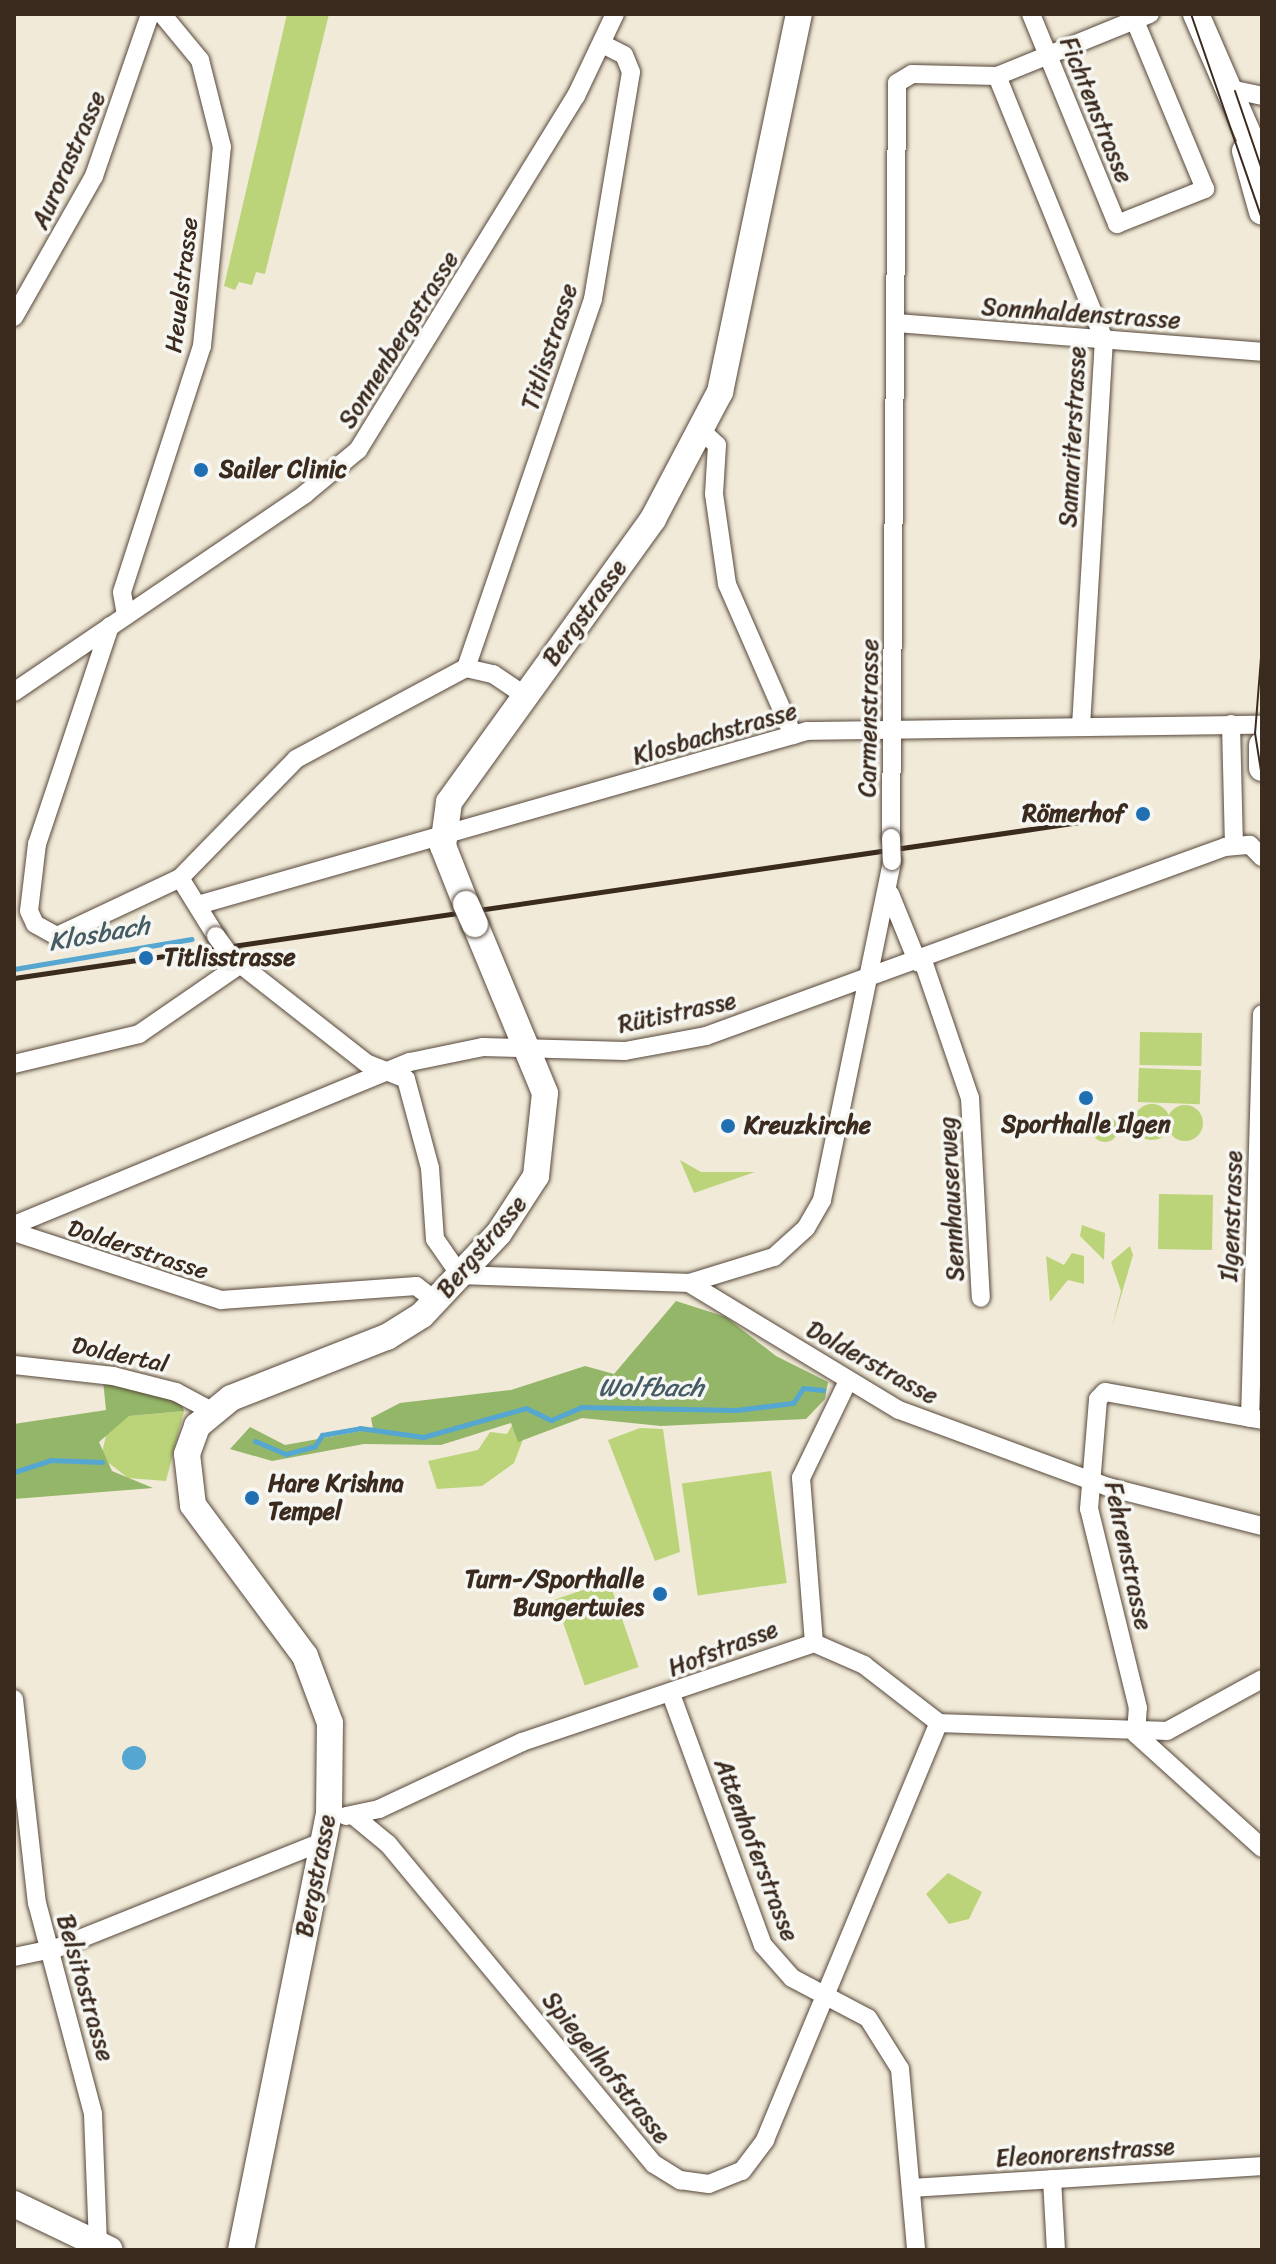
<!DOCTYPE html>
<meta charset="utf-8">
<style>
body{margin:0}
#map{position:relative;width:1276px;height:2264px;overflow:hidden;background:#f1ead8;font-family:Sriracha,sans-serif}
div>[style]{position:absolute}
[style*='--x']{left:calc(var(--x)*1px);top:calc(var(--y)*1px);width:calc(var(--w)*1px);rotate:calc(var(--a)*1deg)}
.green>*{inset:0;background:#bbd479;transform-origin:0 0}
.round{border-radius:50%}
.forest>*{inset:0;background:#94b669}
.water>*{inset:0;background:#55a6d0}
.stream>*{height:5px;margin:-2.5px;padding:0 2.5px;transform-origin:2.5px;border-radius:2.5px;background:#55a6d0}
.roads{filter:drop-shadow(0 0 2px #56473a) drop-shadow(0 0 2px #56473a)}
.street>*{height:18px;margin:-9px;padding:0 9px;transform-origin:9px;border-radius:9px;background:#fff}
.secondary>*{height:26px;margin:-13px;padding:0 13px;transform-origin:13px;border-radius:13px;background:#fff}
.tram>*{height:2px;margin:-1px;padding:0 1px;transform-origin:1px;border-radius:1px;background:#3b2a1e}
.rail>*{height:5px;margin:-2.5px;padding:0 2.5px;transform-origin:2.5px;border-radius:2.5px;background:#3b2a1e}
.bridges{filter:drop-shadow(0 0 2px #56473a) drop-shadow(0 0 2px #56473a)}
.street-bridge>*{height:18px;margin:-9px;padding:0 9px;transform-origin:9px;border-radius:9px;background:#fff}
.secondary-bridge>*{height:26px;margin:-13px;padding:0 13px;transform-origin:13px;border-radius:13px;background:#fff}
.dots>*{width:22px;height:22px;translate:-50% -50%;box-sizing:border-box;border:4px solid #f6f6f2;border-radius:50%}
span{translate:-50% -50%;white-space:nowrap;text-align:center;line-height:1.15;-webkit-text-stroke:7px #f6f6f2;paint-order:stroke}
.street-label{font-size:24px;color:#3b2a1e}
.poi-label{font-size:24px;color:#3b2a1e;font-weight:700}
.left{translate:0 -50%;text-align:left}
.right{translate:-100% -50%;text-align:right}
.water-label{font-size:26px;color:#455c65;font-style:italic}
.frame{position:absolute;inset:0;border:16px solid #3b2a1e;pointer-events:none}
</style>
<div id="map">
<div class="green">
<div style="clip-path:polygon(287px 14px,329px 14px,265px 274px,256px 272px,252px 285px,239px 282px,235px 290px,224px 286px)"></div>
<div style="left:1140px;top:1032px;width:62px;height:33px;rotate:1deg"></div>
<div style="left:1139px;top:1068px;width:62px;height:34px;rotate:2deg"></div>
<div class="round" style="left:1134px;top:1104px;width:36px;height:36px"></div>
<div class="round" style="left:1167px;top:1105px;width:36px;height:36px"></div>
<div class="round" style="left:1092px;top:1116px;width:26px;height:26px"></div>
<div style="clip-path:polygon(680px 1160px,701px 1172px,755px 1172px,694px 1193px)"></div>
<div style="left:1159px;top:1194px;width:54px;height:55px;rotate:1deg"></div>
<div style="clip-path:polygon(1082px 1225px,1105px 1233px,1104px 1260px,1080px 1236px)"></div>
<div style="clip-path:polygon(1130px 1246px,1133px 1255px,1112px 1327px,1121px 1291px,1111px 1262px)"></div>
<div style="clip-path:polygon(1072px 1253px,1084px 1256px,1084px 1284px,1068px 1280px,1050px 1302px,1046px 1256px,1064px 1265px)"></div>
<div style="clip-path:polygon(184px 1411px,166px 1481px,128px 1478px,101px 1457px,108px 1427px,129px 1416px)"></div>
<div style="clip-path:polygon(515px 1420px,530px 1421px,514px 1463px,482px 1486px,437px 1489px,428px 1461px,478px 1450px,490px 1432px,507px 1434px)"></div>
<div style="clip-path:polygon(640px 1428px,663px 1429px,680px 1552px,655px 1561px,608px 1440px)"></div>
<div style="left:771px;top:1471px;width:113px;height:90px;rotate:82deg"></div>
<div style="left:609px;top:1581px;width:91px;height:57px;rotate:71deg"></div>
<div style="clip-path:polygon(948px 1873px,982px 1892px,969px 1919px,949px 1924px,926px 1894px)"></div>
</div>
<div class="forest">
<div style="clip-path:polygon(676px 1301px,726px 1317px,776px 1356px,828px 1382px,825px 1399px,806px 1419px,661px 1426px,582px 1418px,518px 1442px,511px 1423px,441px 1445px,364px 1444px,272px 1461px,230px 1449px,250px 1427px,285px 1445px,373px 1429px,371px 1418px,400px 1403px,511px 1390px,585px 1366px,614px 1374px)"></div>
<div style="clip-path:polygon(103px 1380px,181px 1401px,184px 1411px,129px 1416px,99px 1442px,112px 1471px,153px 1488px,14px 1499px,14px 1424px,106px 1410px)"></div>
</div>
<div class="water">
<div class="round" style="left:122px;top:1746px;width:24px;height:24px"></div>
</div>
<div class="stream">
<div style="--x:14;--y:969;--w:180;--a:-9.6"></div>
<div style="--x:255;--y:1441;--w:34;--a:23"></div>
<div style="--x:286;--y:1454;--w:30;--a:-15"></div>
<div style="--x:315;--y:1446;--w:13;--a:-58"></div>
<div style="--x:322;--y:1435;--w:39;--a:-10"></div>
<div style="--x:360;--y:1428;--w:64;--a:8.1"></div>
<div style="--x:423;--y:1437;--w:107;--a:-15.7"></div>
<div style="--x:526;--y:1408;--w:28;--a:26"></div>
<div style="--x:551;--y:1420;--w:33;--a:-23"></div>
<div style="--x:581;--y:1407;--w:155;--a:1.1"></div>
<div style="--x:736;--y:1410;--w:57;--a:-7"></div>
<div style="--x:793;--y:1403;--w:18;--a:-56"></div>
<div style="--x:803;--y:1388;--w:20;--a:6"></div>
<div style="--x:14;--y:1472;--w:38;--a:-18"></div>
<div style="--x:50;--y:1460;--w:52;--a:2.2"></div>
</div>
<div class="roads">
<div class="street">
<div style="--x:1031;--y:14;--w:227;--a:67.7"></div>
<div style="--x:1117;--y:224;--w:95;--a:-21.7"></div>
<div style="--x:1205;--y:189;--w:190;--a:-112.6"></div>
<div style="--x:997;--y:76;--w:284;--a:67.9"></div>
<div style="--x:1104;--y:339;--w:387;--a:93.4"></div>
<div style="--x:1230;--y:89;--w:33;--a:12"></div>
<div style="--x:14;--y:317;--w:162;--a:-60.4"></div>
<div style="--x:94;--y:176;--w:171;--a:-70.9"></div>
<div style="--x:896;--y:323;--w:367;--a:4.5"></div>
<div style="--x:703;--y:432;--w:19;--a:43"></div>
<div style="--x:717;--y:445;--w:49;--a:93.5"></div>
<div style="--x:714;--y:494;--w:91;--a:81.8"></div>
<div style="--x:727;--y:584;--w:165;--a:66.4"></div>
<div style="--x:126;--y:615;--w:23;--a:-100"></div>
<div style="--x:122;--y:592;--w:259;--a:-72"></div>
<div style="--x:202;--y:346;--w:200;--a:-84.3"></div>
<div style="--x:222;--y:147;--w:90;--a:-104.2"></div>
<div style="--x:200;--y:60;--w:60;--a:-129.6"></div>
<div style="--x:110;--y:626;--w:230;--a:108.5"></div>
<div style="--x:37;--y:844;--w:67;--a:96.8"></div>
<div style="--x:29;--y:911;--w:14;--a:65"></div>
<div style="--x:35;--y:924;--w:25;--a:29"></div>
<div style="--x:57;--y:936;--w:136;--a:-25.2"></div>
<div style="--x:180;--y:878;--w:166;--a:-45.7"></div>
<div style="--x:296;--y:759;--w:193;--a:-28.2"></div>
<div style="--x:466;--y:668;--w:390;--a:-71"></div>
<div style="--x:593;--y:299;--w:230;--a:-80.5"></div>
<div style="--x:631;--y:72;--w:18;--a:-112"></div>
<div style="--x:624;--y:55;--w:22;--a:-153"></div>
<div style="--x:466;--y:668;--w:28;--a:13"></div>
<div style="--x:493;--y:674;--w:37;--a:34"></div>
<div style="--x:14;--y:692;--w:352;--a:-34.2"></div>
<div style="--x:305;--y:494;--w:69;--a:-39.7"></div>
<div style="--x:358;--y:450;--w:416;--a:-58.4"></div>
<div style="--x:576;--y:96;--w:91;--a:-64.6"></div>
<div style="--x:1231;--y:724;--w:121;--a:88.6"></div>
<div style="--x:891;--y:838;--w:755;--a:-89.54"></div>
<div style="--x:897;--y:83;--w:17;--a:-31"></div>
<div style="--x:912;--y:74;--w:85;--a:1.3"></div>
<div style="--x:997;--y:76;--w:165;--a:-22.1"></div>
<div style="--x:180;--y:878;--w:68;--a:58.2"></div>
<div style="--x:890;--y:894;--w:74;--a:67.9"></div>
<div style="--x:198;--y:905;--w:633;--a:-15.95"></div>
<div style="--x:807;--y:731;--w:455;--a:-0.8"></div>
<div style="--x:231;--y:957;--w:172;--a:38.1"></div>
<div style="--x:366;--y:1063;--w:43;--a:21.8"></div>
<div style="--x:406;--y:1079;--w:92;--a:74.9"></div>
<div style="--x:430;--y:1168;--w:71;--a:86"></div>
<div style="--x:435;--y:1239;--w:44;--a:55.2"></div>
<div style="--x:460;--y:1275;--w:229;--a:2"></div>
<div style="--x:689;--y:1283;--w:245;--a:31.2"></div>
<div style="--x:899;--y:1410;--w:223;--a:20.2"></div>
<div style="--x:1108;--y:1487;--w:159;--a:14.2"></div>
<div style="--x:923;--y:961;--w:145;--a:71.1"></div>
<div style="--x:970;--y:1098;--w:200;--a:86.9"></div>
<div style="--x:14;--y:1064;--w:129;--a:-13.5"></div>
<div style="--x:139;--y:1034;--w:120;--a:-34.5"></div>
<div style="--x:14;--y:1225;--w:428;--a:-22.4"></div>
<div style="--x:410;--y:1062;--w:75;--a:-11.6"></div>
<div style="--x:483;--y:1047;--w:142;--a:1.6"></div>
<div style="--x:625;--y:1051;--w:82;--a:-10.5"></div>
<div style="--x:706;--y:1036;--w:552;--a:-20.01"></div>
<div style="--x:1225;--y:847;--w:25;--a:-5"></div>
<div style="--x:1250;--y:845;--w:17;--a:45"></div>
<div style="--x:14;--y:1232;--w:218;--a:18.2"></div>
<div style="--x:221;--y:1300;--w:196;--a:-4.1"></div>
<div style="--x:416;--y:1286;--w:25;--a:37"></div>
<div style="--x:689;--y:1283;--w:89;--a:-17"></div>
<div style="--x:774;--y:1257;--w:43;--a:-42.2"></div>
<div style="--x:806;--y:1228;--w:32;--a:-60"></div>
<div style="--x:822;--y:1200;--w:346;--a:-78.3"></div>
<div style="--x:14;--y:1365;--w:100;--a:6.3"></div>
<div style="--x:113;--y:1376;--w:65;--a:14.3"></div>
<div style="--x:176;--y:1392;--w:38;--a:28"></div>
<div style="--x:1250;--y:1418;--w:404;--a:-88.3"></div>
<div style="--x:814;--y:1643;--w:166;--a:-94.5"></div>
<div style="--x:801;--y:1478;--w:106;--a:-64.2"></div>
<div style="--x:671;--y:1694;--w:267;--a:69.9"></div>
<div style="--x:763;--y:1945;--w:44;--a:48.7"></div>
<div style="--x:792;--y:1978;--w:86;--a:27.8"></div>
<div style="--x:868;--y:2018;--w:60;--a:57.9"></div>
<div style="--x:900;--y:2069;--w:182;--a:84.9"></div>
<div style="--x:14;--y:1699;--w:205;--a:83.6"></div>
<div style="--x:37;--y:1903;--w:218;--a:75.1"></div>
<div style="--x:93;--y:2114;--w:130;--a:87.8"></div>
<div style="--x:1136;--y:1734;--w:26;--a:-86"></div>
<div style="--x:1138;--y:1708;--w:205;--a:-103.8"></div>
<div style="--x:1089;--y:1509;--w:110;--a:-85.3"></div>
<div style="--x:1098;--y:1399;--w:10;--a:-45"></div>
<div style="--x:1105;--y:1392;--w:159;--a:10.1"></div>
<div style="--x:1136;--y:1734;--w:170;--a:42.1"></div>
<div style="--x:346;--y:1816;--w:34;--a:-12"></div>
<div style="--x:379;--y:1809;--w:158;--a:-25.1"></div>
<div style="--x:522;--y:1742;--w:308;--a:-18.7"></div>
<div style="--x:814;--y:1643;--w:55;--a:23.7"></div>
<div style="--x:864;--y:1665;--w:95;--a:37.7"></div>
<div style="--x:939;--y:1723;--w:228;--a:2"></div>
<div style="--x:1167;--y:1731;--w:108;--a:-28.7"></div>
<div style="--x:354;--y:1816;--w:44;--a:39.5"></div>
<div style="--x:388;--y:1844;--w:416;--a:50.3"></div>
<div style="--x:654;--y:2164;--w:31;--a:32"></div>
<div style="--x:680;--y:2180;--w:29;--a:8"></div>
<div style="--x:709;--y:2184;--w:35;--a:-22"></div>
<div style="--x:742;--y:2171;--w:39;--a:-53"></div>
<div style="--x:765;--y:2140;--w:452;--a:-67.4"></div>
<div style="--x:14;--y:1957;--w:44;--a:-11.8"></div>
<div style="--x:57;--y:1948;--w:288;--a:-21.8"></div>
<div style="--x:1052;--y:2179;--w:71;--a:86.8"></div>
<div style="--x:912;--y:2188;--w:351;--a:-3.6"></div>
</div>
<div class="secondary">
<div style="--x:1196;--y:14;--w:166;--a:66.5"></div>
<div style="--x:1245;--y:151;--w:63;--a:74.4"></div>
<div style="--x:1262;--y:745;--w:23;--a:90"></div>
<div style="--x:466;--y:904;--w:62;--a:-111.6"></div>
<div style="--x:443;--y:846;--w:44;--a:-82.2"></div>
<div style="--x:449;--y:802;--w:349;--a:-54.2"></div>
<div style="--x:653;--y:519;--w:144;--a:-62.2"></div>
<div style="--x:720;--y:392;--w:386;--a:-78.2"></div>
<div style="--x:14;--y:2204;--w:106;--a:25.6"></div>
<div style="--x:241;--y:2250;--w:444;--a:-78.6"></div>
<div style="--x:329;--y:1815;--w:92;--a:-89.4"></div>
<div style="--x:330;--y:1723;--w:72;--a:-110.5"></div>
<div style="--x:305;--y:1656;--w:188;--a:-126.6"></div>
<div style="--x:193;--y:1505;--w:51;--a:-96.7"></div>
<div style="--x:187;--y:1454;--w:30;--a:-70"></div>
<div style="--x:197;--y:1426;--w:44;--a:-39.5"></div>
<div style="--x:231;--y:1398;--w:168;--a:-21.4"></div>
<div style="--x:387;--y:1337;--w:41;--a:-32.2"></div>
<div style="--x:422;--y:1315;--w:112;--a:-46.8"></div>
<div style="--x:499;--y:1233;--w:68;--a:-57"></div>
<div style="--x:536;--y:1176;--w:83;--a:-83.8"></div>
<div style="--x:545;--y:1093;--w:183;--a:-112.5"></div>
</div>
</div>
<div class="tram">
<div style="--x:1191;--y:14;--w:217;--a:70.9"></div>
<div style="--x:1235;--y:91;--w:83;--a:71.1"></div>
<div style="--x:1262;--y:645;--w:88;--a:94.5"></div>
<div style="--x:1255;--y:733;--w:45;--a:81"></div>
</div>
<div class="rail">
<div style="--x:14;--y:978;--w:1112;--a:-8.33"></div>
</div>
<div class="bridges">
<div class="street-bridge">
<div style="--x:891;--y:838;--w:23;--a:88"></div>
<div style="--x:216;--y:936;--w:26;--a:54"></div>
</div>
<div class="secondary-bridge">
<div style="--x:466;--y:904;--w:22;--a:66"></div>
</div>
</div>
<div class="dots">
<div style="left:201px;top:470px;background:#1f6fb2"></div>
<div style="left:1143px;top:814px;background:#1f6fb2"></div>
<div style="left:146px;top:958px;background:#1f6fb2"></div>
<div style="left:1086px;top:1098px;background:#1f6fb2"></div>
<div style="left:728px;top:1126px;background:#1f6fb2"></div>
<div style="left:252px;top:1498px;background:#1f6fb2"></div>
<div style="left:660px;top:1594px;background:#1f6fb2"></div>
</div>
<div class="street-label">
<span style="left:1096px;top:110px;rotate:68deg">Fichtenstrasse</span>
<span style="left:69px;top:160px;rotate:-66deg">Aurorastrasse</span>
<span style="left:182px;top:285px;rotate:-83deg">Heuelstrasse</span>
<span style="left:1081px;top:314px;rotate:4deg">Sonnhaldenstrasse</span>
<span style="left:399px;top:340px;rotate:-58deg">Sonnenbergstrasse</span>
<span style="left:550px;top:347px;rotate:-72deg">Titlisstrasse</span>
<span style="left:1073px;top:437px;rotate:-87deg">Samariterstrasse</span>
<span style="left:585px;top:613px;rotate:-54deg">Bergstrasse</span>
<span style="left:869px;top:718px;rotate:-89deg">Carmenstrasse</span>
<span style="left:715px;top:734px;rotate:-16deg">Klosbachstrasse</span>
<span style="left:677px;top:1013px;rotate:-12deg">Rütistrasse</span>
<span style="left:952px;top:1199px;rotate:-93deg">Sennhauserweg</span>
<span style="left:1232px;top:1216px;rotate:-88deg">Ilgenstrasse</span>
<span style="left:482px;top:1247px;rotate:-50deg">Bergstrasse</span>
<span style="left:138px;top:1250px;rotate:18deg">Dolderstrasse</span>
<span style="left:120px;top:1355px;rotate:12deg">Doldertal</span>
<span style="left:872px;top:1363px;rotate:29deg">Dolderstrasse</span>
<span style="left:1128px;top:1556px;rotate:78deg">Fehrenstrasse</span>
<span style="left:723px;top:1649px;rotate:-21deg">Hofstrasse</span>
<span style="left:756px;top:1850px;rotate:69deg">Attenhoferstrasse</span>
<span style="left:316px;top:1876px;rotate:-79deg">Bergstrasse</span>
<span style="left:85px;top:1988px;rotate:74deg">Belsitostrasse</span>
<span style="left:606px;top:2068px;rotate:51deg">Spiegelhofstrasse</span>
<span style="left:1085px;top:2153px;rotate:-4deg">Eleonorenstrasse</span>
</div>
<div class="poi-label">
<span class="left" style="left:219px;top:470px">Sailer Clinic</span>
<span class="right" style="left:1125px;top:814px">Römerhof</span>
<span class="left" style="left:164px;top:958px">Titlisstrasse</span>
<span style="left:1086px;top:1125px">Sporthalle Ilgen</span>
<span class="left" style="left:744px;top:1126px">Kreuzkirche</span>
<span class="left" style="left:268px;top:1498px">Hare Krishna<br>Tempel</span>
<span class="right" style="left:644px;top:1594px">Turn-/Sporthalle<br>Bungertwies</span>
</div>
<div class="water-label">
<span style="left:99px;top:934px;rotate:-10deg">Klosbach</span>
<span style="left:651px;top:1388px">Wolfbach</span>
</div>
<div class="frame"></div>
</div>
